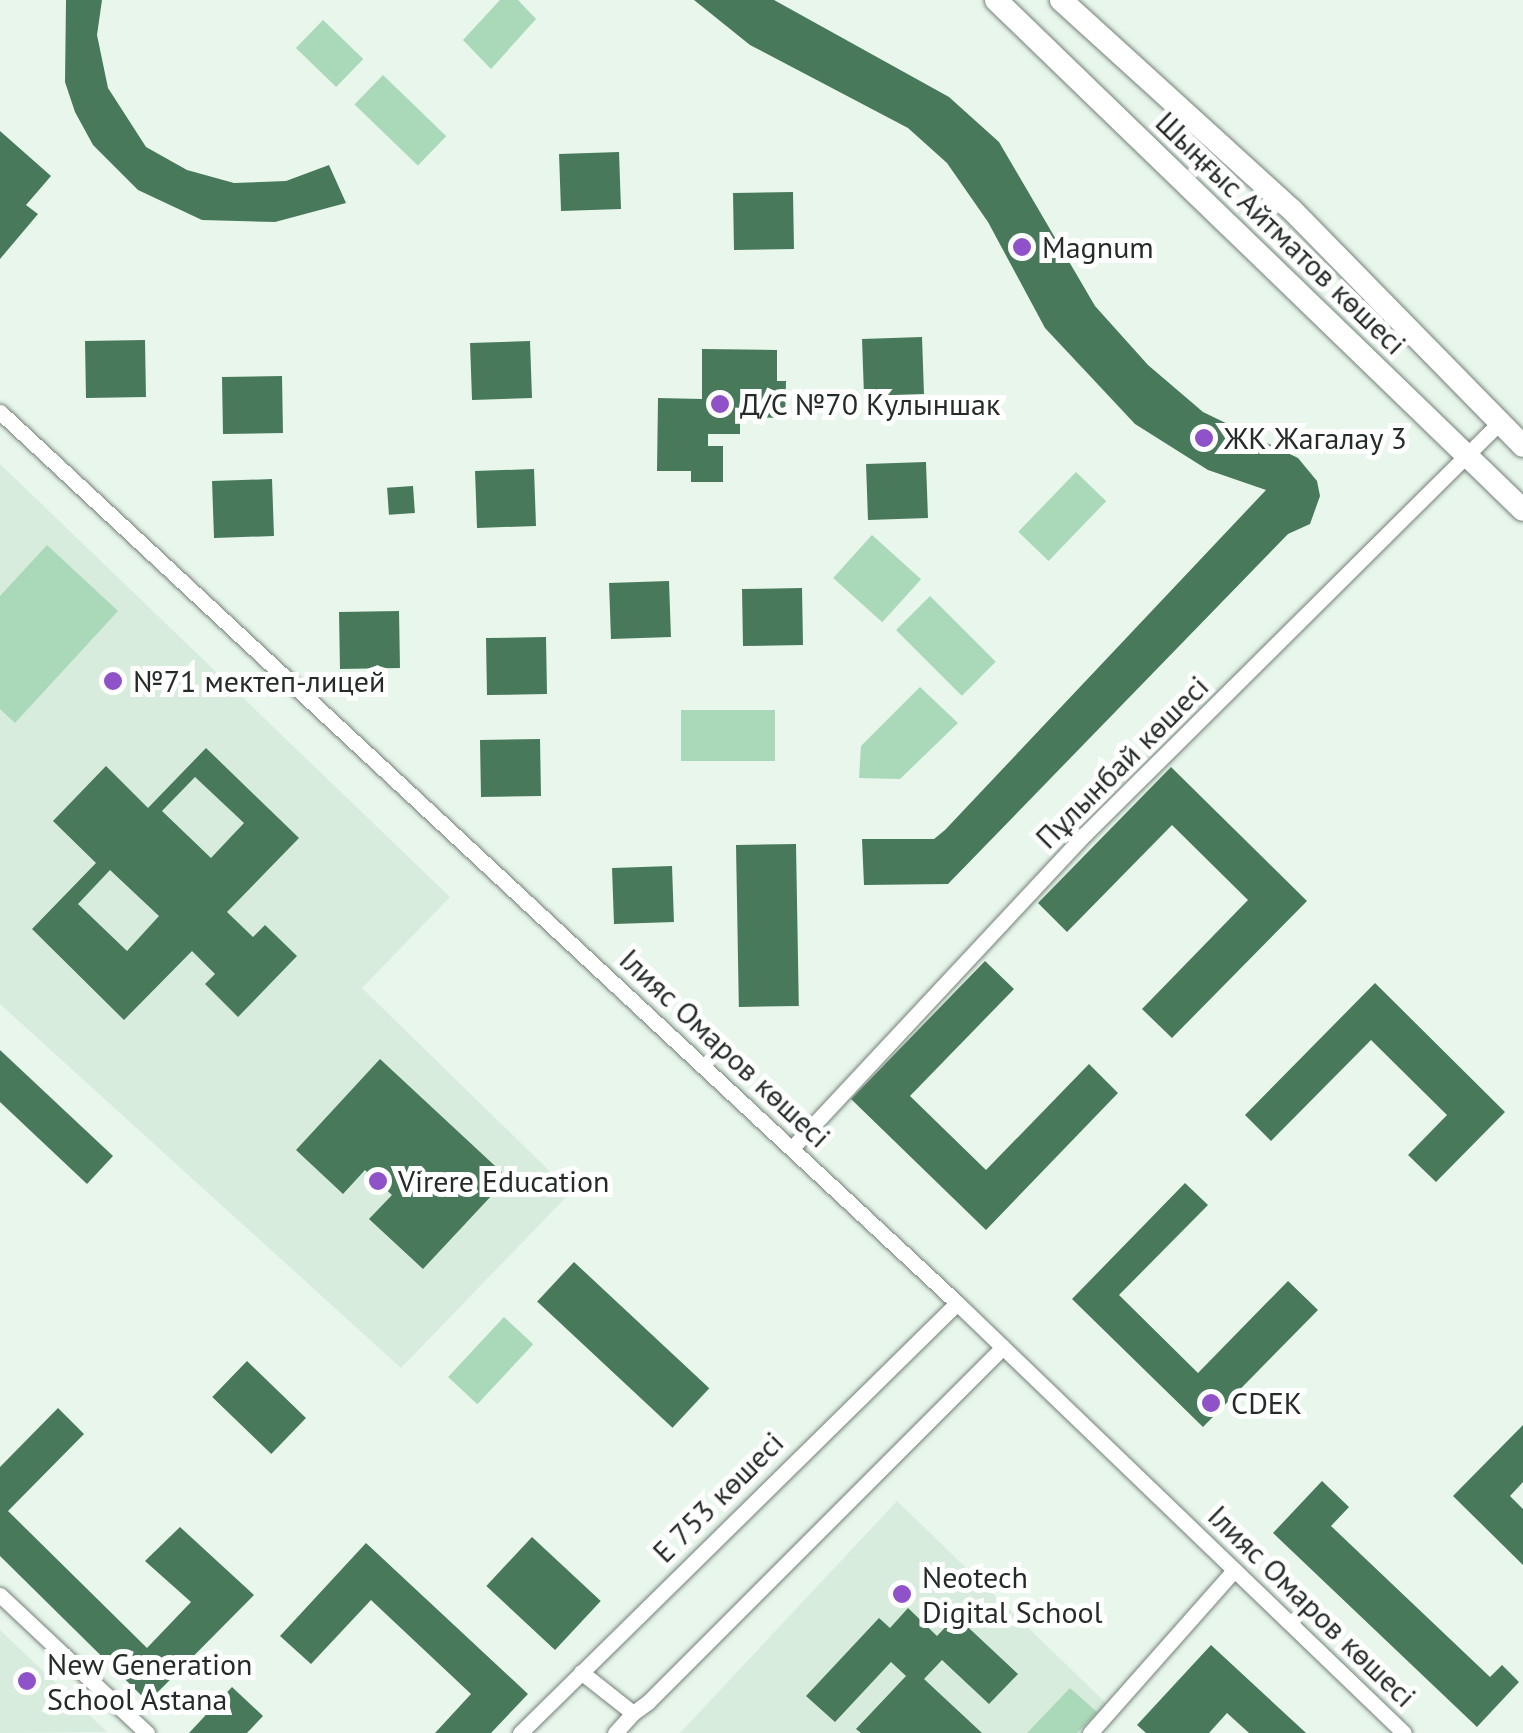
<!DOCTYPE html>
<meta charset="utf-8">
<style>
body{margin:0}
#map{position:relative;width:1523px;height:1733px;overflow:hidden;background:#e8f6ec;font-family:"PT Sans",sans-serif}
div>[style]{position:absolute}
[style*='--x']{left:calc(var(--x)*1px);top:calc(var(--y)*1px);width:calc(var(--w)*1px);rotate:calc(var(--a)*1deg)}
.built>*{inset:0;background:#d7ecdd}
.green>*{inset:0;background:#aad9b9;transform-origin:0 0}
.building>*{inset:0;background:#48795a;transform-origin:0 0}
.roads{filter:drop-shadow(0 0 2px #748178) drop-shadow(0 0 2px #748178)}
.street>*{height:15px;margin:-7.5px;padding:0 7.5px;transform-origin:7.5px;border-radius:7.5px;background:#fff}
.secondary>*{height:22px;margin:-11px;padding:0 11px;transform-origin:11px;border-radius:11px;background:#fff}
.dots>*{width:28px;height:28px;translate:-50% -50%;box-sizing:border-box;border:5px solid #fff;border-radius:50%}
span{translate:-50% -50%;white-space:nowrap;text-align:center;line-height:1.15;-webkit-text-stroke:10px #fff;paint-order:stroke}
.street-label{font-size:30px;color:#252b27}
.poi-label{font-size:30px;color:#252b27}
.left{translate:0 -50%;text-align:left}
</style>
<div id="map">
<div class="built">
<div style="clip-path:polygon(0 464px,450px 897px,362px 988px,571px 1192px,401px 1368px,0 1004px)"></div>
<div style="clip-path:polygon(897px 1501px,1107px 1704px,1080px 1733px,680px 1733px)"></div>
<div style="clip-path:polygon(0 1630px,107px 1732px,0 1733px)"></div>
</div>
<div class="green">
<div style="clip-path:polygon(500px 0,518px 0,536px 19px,491px 69px,463px 40px)"></div>
<div style="left:323px;top:20px;width:56px;height:39px;rotate:44deg"></div>
<div style="left:383px;top:75px;width:88px;height:41px;rotate:44deg"></div>
<div style="left:1076px;top:472px;width:42px;height:83px;rotate:44deg"></div>
<div style="left:872px;top:535px;width:66px;height:58px;rotate:42deg"></div>
<div style="clip-path:polygon(47px 545px,118px 611px,15px 723px,0 709px,0 596px)"></div>
<div style="left:930px;top:596px;width:93px;height:48px;rotate:45deg"></div>
<div style="clip-path:polygon(920px 687px,958px 723px,900px 779px,859px 778px,861px 746px)"></div>
<div style="left:775px;top:710px;width:51px;height:94px;rotate:90deg"></div>
<div style="left:504px;top:1317px;width:40px;height:82px;rotate:43deg"></div>
<div style="clip-path:polygon(1070px 1688px,1097px 1712px,1077px 1733px,1027px 1733px)"></div>
</div>
<div class="building">
<div style="clip-path:polygon(66px 0,102px 0,97px 35px,108px 88px,146px 147px,187px 170px,234px 183px,286px 181px,329px 165px,346px 203px,275px 222px,202px 220px,138px 190px,93px 145px,75px 112px,65px 82px)"></div>
<div style="clip-path:polygon(694px 0,774px 0,949px 97px,999px 142px,1095px 306px,1148px 365px,1203px 412px,1298px 458px,1317px 481px,1320px 496px,1310px 524px,1288px 534px,948px 884px,864px 885px,862px 839px,934px 839px,945px 830px,1266px 490px,1208px 470px,1135px 424px,1045px 328px,988px 222px,947px 163px,908px 128px,750px 45px)"></div>
<div style="clip-path:polygon(0 131px,51px 176px,26px 205px,38px 214px,0 259px)"></div>
<div style="left:619px;top:152px;width:57px;height:60px;rotate:88deg"></div>
<div style="left:793px;top:192px;width:57px;height:60px;rotate:89deg"></div>
<div style="left:922px;top:337px;width:57px;height:60px;rotate:88deg"></div>
<div style="left:145px;top:340px;width:57px;height:60px;rotate:89deg"></div>
<div style="left:530px;top:341px;width:57px;height:60px;rotate:88deg"></div>
<div style="clip-path:polygon(702px 349px,777px 350px,777px 381px,786px 381px,785px 418px,740px 417px,740px 434px,708px 434px,708px 446px,723px 446px,723px 482px,691px 482px,691px 471px,657px 471px,658px 398px,702px 399px)"></div>
<div style="left:282px;top:376px;width:57px;height:60px;rotate:89deg"></div>
<div style="left:926px;top:462px;width:56px;height:60px;rotate:88deg"></div>
<div style="left:534px;top:469px;width:57px;height:59px;rotate:88deg"></div>
<div style="left:272px;top:479px;width:57px;height:60px;rotate:88deg"></div>
<div style="left:413px;top:486px;width:27px;height:26px;rotate:86deg"></div>
<div style="left:669px;top:581px;width:56px;height:60px;rotate:88deg"></div>
<div style="left:802px;top:588px;width:57px;height:60px;rotate:89deg"></div>
<div style="left:399px;top:611px;width:57px;height:60px;rotate:89deg"></div>
<div style="left:546px;top:637px;width:57px;height:60px;rotate:89deg"></div>
<div style="left:540px;top:739px;width:57px;height:60px;rotate:89deg"></div>
<div style="clip-path:polygon(evenodd,206px 748px,299px 838px,227px 912px,253px 937px,265px 925px,297px 956px,238px 1017px,205px 984px,215px 974px,192px 951px,124px 1020px,32px 929px,96px 863px,53px 821px,106px 766px,148px 808px,206px 748px,195px 777px,244px 823px,211px 858px,162px 811px,195px 777px,206px 748px,110px 870px,159px 916px,127px 951px,78px 904px,110px 870px)"></div>
<div style="clip-path:polygon(1171px 767px,1307px 901px,1172px 1038px,1142px 1009px,1248px 900px,1172px 825px,1067px 932px,1038px 903px)"></div>
<div style="left:796px;top:844px;width:162px;height:60px;rotate:89deg"></div>
<div style="left:672px;top:866px;width:56px;height:60px;rotate:88deg"></div>
<div style="clip-path:polygon(985px 961px,1014px 989px,910px 1096px,986px 1170px,1089px 1064px,1118px 1093px,986px 1230px,851px 1099px)"></div>
<div style="clip-path:polygon(1375px 983px,1505px 1112px,1436px 1182px,1408px 1155px,1447px 1115px,1371px 1040px,1271px 1141px,1245px 1115px)"></div>
<div style="clip-path:polygon(0 1050px,113px 1156px,87px 1184px,0 1102px)"></div>
<div style="clip-path:polygon(380px 1059px,508px 1178px,423px 1269px,369px 1219px,392px 1195px,365px 1170px,343px 1194px,296px 1150px)"></div>
<div style="clip-path:polygon(1185px 1183px,1208px 1205px,1119px 1295px,1198px 1373px,1288px 1281px,1318px 1310px,1203px 1427px,1072px 1299px)"></div>
<div style="left:574px;top:1262px;width:185px;height:54px;rotate:43deg"></div>
<div style="left:247px;top:1361px;width:82px;height:50px;rotate:44deg"></div>
<div style="clip-path:polygon(58px 1408px,84px 1434px,8px 1511px,147px 1648px,191px 1602px,145px 1561px,180px 1527px,254px 1595px,148px 1702px,0 1556px,0 1467px)"></div>
<div style="clip-path:polygon(1523px 1425px,1523px 1482px,1510px 1496px,1523px 1509px,1523px 1565px,1453px 1496px)"></div>
<div style="clip-path:polygon(1322px 1481px,1349px 1507px,1331px 1526px,1490px 1677px,1502px 1665px,1519px 1682px,1477px 1727px,1273px 1533px)"></div>
<div style="left:532px;top:1537px;width:94px;height:67px;rotate:43deg"></div>
<div style="clip-path:polygon(366px 1543px,528px 1694px,491px 1733px,435px 1733px,471px 1694px,371px 1600px,311px 1664px,280px 1636px)"></div>
<div style="clip-path:polygon(908px 1608px,937px 1636px,956px 1616px,1018px 1674px,989px 1704px,942px 1660px,924px 1679px,982px 1733px,861px 1733px,856px 1729px,906px 1676px,891px 1662px,835px 1722px,806px 1696px,879px 1618px,890px 1628px)"></div>
<div style="clip-path:polygon(1211px 1645px,1306px 1733px,1249px 1733px,1227px 1713px,1209px 1733px,1146px 1733px,1137px 1725px)"></div>
<div style="clip-path:polygon(232px 1687px,263px 1716px,247px 1733px,189px 1733px)"></div>
</div>
<div class="roads">
<div class="street">
<div style="--x:0;--y:412;--w:1308;--a:42.95"></div>
<div style="--x:957;--y:1303;--w:620;--a:43.89"></div>
<div style="--x:792;--y:1148;--w:428;--a:-47"></div>
<div style="--x:1084;--y:835;--w:585;--a:-44.79"></div>
<div style="--x:0;--y:1595;--w:202;--a:43.2"></div>
<div style="--x:581;--y:1672;--w:66;--a:38.3"></div>
<div style="--x:633;--y:1713;--w:19;--a:-36"></div>
<div style="--x:648;--y:1702;--w:502;--a:-45"></div>
<div style="--x:520;--y:1733;--w:613;--a:-44.54"></div>
<div style="--x:615;--y:1733;--w:27;--a:-48"></div>
<div style="--x:1090;--y:1733;--w:217;--a:-48.5"></div>
</div>
<div class="secondary">
<div style="--x:996;--y:0;--w:733;--a:44.06"></div>
<div style="--x:1061;--y:0;--w:312;--a:42.3"></div>
<div style="--x:1292;--y:210;--w:330;--a:45.6"></div>
</div>
</div>
<div class="dots">
<div style="left:1022px;top:247px;background:#8f52c8"></div>
<div style="left:720px;top:404px;background:#8f52c8"></div>
<div style="left:1204px;top:438px;background:#8f52c8"></div>
<div style="left:113px;top:681px;background:#8f52c8"></div>
<div style="left:378px;top:1181px;background:#8f52c8"></div>
<div style="left:1211px;top:1403px;background:#8f52c8"></div>
<div style="left:902px;top:1594px;background:#8f52c8"></div>
<div style="left:27px;top:1681px;background:#8f52c8"></div>
</div>
<div class="street-label">
<span style="left:1281px;top:233px;rotate:44deg">Шыңғыс Айтматов көшесі</span>
<span style="left:1122px;top:762px;rotate:-45deg">Пұлынбай көшесі</span>
<span style="left:725px;top:1048px;rotate:43deg">Ілияс Омаров көшесі</span>
<span style="left:718px;top:1497px;rotate:-45deg">Е 753 көшесі</span>
<span style="left:1312px;top:1606px;rotate:44deg">Ілияс Омаров көшесі</span>
</div>
<div class="poi-label">
<span class="left" style="left:1042px;top:247px">Magnum</span>
<span class="left" style="left:740px;top:404px">Д/С №70 Кулыншак</span>
<span class="left" style="left:1224px;top:438px">ЖК Жагалау 3</span>
<span class="left" style="left:133px;top:681px">№71 мектеп-лицей</span>
<span class="left" style="left:398px;top:1181px">Virere Education</span>
<span class="left" style="left:1231px;top:1403px">CDEK</span>
<span class="left" style="left:922px;top:1594px">Neotech<br>Digital School</span>
<span class="left" style="left:47px;top:1681px">New Generation<br>School Astana</span>
</div>
</div>
